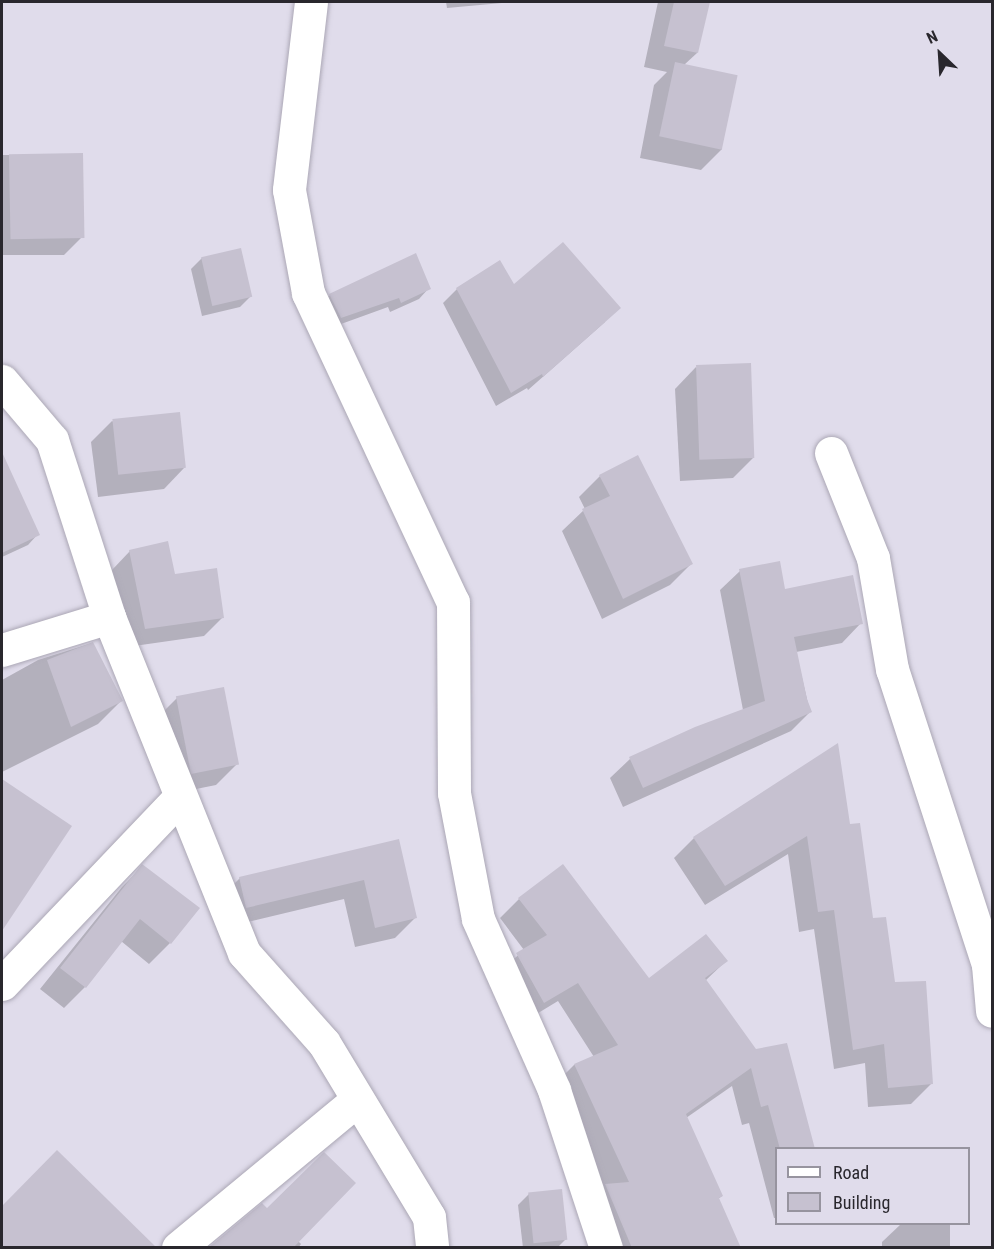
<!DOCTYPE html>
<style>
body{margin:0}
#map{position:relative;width:994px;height:1249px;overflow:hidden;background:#e0dceb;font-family:"Roboto Condensed",sans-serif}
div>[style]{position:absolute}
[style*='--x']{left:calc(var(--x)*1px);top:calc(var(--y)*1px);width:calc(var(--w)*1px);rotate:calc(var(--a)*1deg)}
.shadow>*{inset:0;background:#0003}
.building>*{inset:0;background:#c6c1d0;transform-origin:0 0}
.roads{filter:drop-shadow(0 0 2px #aba7b5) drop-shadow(0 0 2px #aba7b5)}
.minor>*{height:33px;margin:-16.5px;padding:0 16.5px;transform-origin:16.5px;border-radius:16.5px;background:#fff}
span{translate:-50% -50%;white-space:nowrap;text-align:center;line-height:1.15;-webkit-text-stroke:4.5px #e0dceb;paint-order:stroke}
.frame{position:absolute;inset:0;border:3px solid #29272d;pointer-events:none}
.legend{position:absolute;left:775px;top:1147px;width:195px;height:78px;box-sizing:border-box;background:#e0dceb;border:2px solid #97949f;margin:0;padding:8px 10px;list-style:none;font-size:18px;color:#29272d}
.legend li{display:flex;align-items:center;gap:12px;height:30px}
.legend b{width:30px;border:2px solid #97949f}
.north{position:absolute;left:910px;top:24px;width:60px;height:60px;-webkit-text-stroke:4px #e0dceb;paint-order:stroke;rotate:335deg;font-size:16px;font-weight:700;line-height:24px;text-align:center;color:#29272d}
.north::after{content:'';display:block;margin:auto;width:21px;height:27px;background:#29272d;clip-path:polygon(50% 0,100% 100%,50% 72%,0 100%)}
</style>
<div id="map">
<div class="shadow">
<div style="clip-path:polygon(446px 2px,513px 2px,447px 8px)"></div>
<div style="clip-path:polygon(658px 2px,708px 2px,697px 53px,684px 65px,722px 149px,701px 170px,640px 158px,654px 85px,667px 72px,644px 67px)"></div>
<div style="clip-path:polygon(2px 155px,82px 155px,82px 237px,64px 255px,2px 255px)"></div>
<div style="clip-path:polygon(202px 258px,250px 297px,240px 307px,202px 316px,191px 269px)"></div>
<div style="clip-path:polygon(514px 286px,605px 322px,528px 390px,527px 388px,496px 406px,443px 303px,457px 289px)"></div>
<div style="clip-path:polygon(429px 288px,419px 299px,390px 312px,388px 307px,330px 328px,319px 305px,330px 295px)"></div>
<div style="clip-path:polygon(696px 367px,754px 457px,733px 478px,680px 481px,675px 389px)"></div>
<div style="clip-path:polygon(112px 421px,185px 467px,164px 489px,98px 497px,91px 442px)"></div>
<div style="clip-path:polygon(600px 476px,691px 564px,670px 585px,602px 619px,562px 531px,585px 509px,579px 497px)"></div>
<div style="clip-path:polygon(16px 487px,38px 534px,28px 545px,2px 557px,2px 493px)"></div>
<div style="clip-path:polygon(130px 551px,173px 575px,222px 618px,204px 636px,127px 647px,112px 570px)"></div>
<div style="clip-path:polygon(740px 571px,861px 623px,842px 643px,796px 652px,810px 712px,791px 731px,623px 807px,610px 778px,630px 759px,743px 710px,720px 590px)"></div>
<div style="clip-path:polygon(92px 643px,121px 701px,98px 724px,2px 772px,2px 680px,38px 660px)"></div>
<div style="clip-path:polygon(177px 698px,237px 764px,216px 785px,171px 794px,156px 719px)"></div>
<div style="clip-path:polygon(837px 746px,849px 826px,871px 920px,931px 1084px,911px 1104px,868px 1107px,865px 1063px,834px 1069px,814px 929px,799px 932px,788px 854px,705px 905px,674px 858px,694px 838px)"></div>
<div style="clip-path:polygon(2px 781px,70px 826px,20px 900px,2px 919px)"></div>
<div style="clip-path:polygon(397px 841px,415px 918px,395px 938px,355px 947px,344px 899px,227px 927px,220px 898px,240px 878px)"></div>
<div style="clip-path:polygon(143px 866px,170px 943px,149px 964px,121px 941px,85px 987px,64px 1008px,40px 989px,122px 887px)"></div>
<div style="clip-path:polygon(519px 899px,649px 980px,726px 961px,705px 981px,813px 1148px,776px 1148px,776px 1218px,774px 1218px,749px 1123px,742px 1125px,732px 1086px,686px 1118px,722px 1196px,718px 1199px,739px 1248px,604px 1248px,586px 1205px,604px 1187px,555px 1084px,574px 1065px,594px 1057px,558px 1001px,525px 1021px,498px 973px,524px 950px,500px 918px)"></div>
<div style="clip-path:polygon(57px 1152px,155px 1248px,2px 1248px,2px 1208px)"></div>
<div style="clip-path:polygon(529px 1194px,566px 1239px,557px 1248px,523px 1248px,518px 1205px)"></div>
<div style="clip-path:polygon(901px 1224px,950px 1224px,950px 1248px,882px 1248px,882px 1242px)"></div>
<div style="clip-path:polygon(298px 1241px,301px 1244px,298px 1248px,210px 1248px)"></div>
</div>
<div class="building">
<div style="clip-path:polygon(674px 2px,710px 2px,698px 53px,664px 46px)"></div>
<div style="left:675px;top:62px;width:64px;height:76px;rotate:12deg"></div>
<div style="left:83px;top:153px;width:85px;height:74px;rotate:89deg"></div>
<div style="clip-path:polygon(563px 242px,621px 308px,543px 377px,542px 374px,511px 393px,456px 288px,500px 260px,514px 284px)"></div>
<div style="left:241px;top:248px;width:50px;height:41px;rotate:77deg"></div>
<div style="clip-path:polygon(416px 253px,431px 289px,401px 303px,399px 298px,341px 318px,329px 294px)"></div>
<div style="left:751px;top:363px;width:95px;height:55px;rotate:88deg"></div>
<div style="left:180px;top:412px;width:56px;height:68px;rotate:84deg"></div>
<div style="clip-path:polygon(2px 452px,40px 535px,2px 553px)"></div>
<div style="clip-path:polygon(638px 455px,693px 564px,623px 599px,582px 509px,610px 496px,599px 475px)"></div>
<div style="clip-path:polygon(168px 541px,175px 574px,217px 568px,224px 618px,145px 629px,129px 550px)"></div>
<div style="clip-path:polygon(780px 561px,785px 589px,853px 575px,863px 624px,794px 637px,807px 699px,812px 712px,643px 788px,629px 757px,695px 727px,765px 701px,739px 569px)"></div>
<div style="clip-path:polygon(93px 642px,123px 701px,71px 727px,47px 660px)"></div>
<div style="left:224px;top:687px;width:79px;height:49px;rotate:79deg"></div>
<div style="clip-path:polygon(838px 743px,850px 824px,860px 823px,873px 918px,886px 917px,895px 982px,926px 981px,933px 1084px,888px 1088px,884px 1044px,853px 1050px,834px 910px,818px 912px,807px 836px,725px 886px,693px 837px)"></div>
<div style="clip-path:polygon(2px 779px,72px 826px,2px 931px)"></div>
<div style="clip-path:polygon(399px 839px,417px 918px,375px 928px,364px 880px,246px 908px,239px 877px)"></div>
<div style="clip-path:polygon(142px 864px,200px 908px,171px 944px,140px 919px,86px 988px,60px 968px)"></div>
<div style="clip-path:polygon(563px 864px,649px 978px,706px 934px,728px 961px,705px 978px,756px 1049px,787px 1043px,815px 1149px,780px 1149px,768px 1105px,761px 1107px,751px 1068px,686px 1114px,723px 1196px,719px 1198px,741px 1248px,632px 1248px,605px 1184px,629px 1182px,574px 1064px,618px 1045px,578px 983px,544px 1003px,516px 953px,547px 935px,518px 898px)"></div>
<div style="clip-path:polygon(57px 1150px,157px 1248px,2px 1248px,2px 1206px)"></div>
<div style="clip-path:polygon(324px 1152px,356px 1183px,293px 1248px,208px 1248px,262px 1203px,267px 1208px)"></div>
<div style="left:562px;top:1189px;width:51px;height:34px;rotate:84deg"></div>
</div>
<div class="roads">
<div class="minor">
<div style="--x:311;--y:2;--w:189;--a:96.7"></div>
<div style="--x:289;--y:190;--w:105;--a:79.5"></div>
<div style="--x:308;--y:293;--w:341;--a:64.9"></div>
<div style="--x:453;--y:602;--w:191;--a:89.7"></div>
<div style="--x:454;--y:793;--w:128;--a:79.2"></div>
<div style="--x:478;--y:919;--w:187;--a:66"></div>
<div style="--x:554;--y:1090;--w:166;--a:71.8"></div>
<div style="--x:2;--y:381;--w:77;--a:49.7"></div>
<div style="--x:52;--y:440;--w:186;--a:72.1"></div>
<div style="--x:109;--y:617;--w:362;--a:68.1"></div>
<div style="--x:244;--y:953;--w:120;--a:48.4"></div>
<div style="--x:324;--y:1043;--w:203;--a:58.9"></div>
<div style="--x:429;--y:1217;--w:31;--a:84"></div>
<div style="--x:831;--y:453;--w:113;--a:68.2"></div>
<div style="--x:873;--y:558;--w:113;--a:80.3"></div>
<div style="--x:892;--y:669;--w:311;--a:72"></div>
<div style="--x:988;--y:965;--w:46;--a:85"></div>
<div style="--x:2;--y:650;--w:112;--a:-17.1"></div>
<div style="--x:2;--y:984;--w:258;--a:-46.4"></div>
<div style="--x:178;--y:1248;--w:232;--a:-39.6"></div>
</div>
</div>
<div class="frame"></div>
<ul class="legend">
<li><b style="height:8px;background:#fff"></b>Road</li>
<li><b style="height:16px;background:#c6c1d0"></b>Building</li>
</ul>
<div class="north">N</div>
</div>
